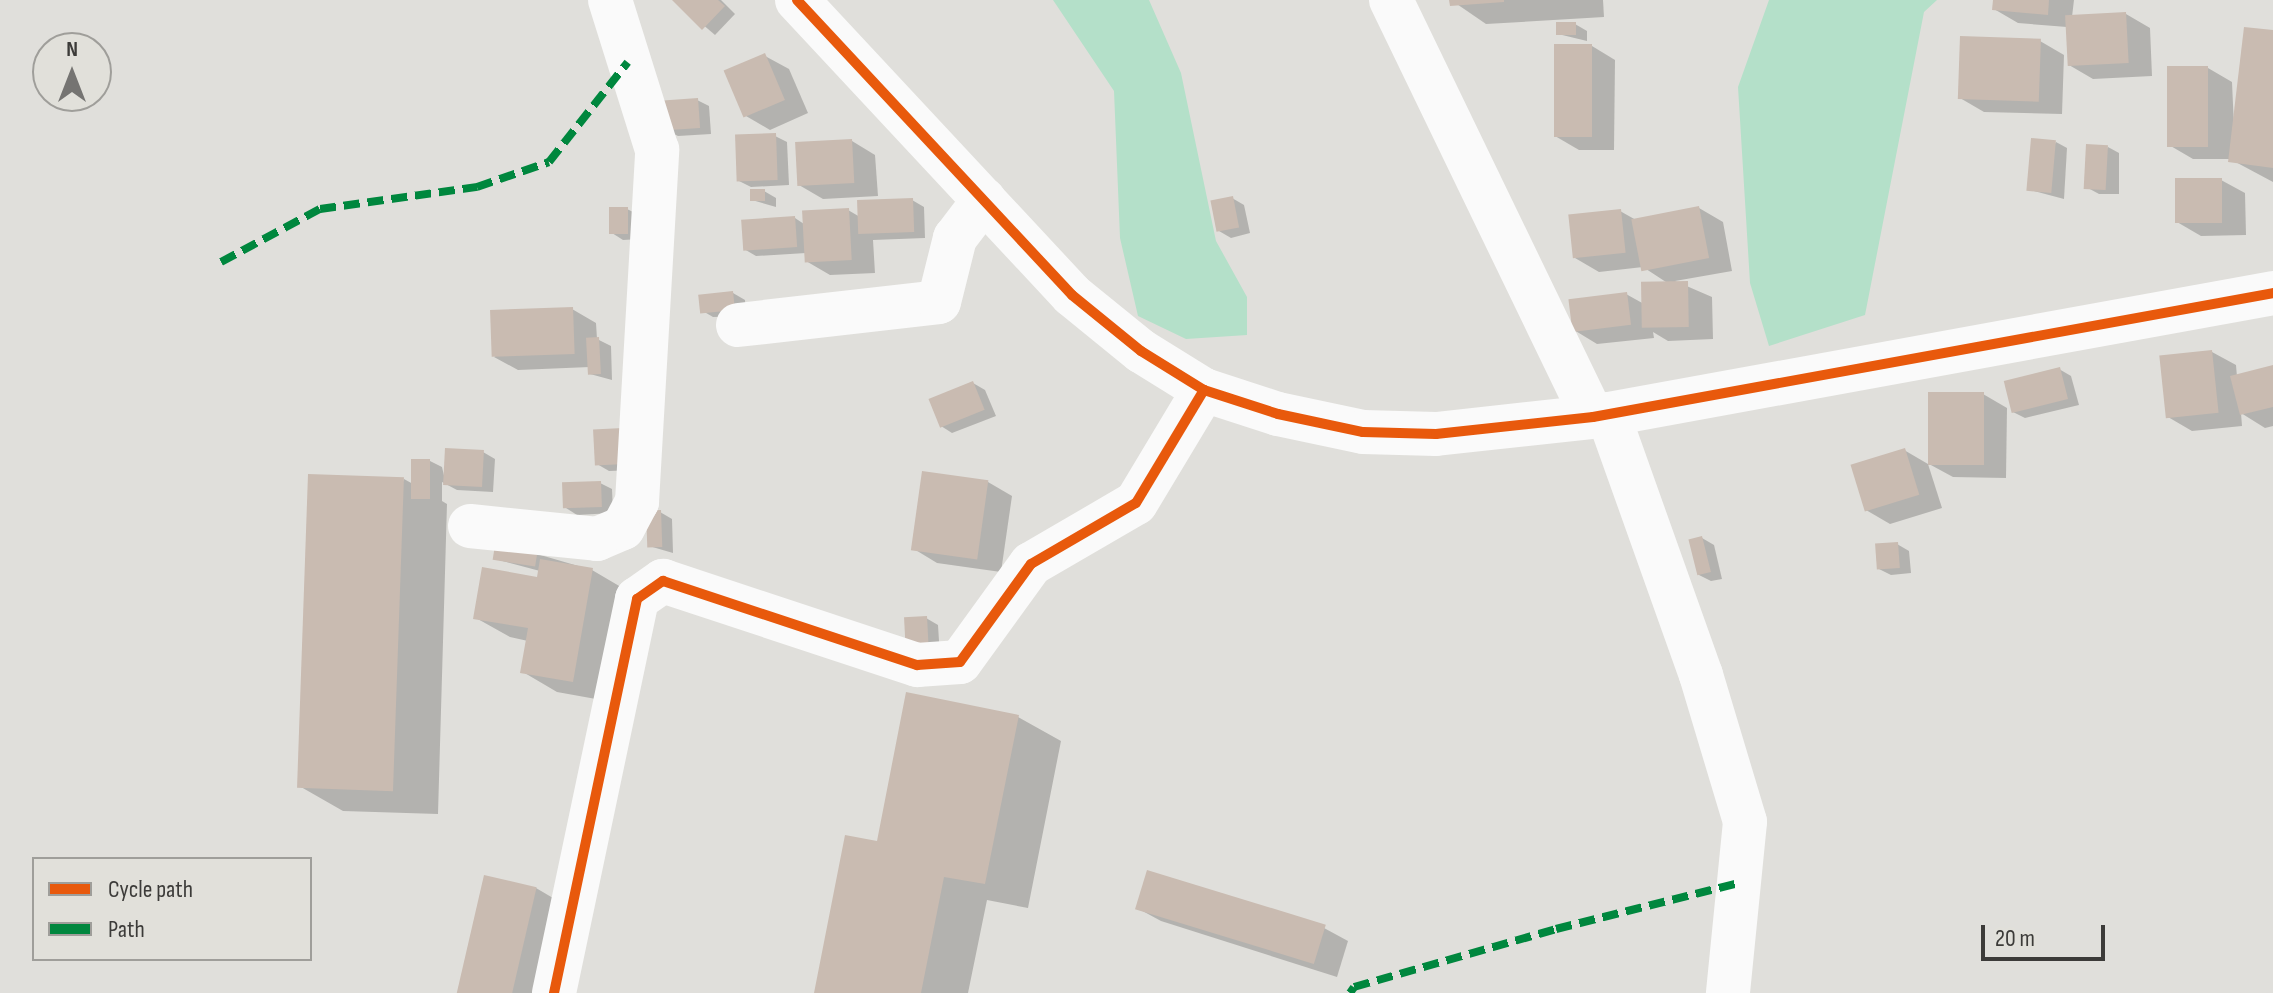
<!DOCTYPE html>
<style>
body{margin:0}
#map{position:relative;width:2273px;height:993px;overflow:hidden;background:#e0dfdb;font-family:"Sofia Sans Condensed",sans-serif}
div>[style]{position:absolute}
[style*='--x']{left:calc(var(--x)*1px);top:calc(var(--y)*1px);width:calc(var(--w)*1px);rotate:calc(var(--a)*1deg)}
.green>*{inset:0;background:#b4e0c9}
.shadow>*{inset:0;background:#0003}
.building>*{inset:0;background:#c9bbb1;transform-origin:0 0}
.minor>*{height:44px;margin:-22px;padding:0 22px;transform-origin:22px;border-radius:22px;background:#fafafa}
.quiet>*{height:8px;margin-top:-4px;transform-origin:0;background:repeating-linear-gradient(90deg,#00873e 0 16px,transparent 0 24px)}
.cycleway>*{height:10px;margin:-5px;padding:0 5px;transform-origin:5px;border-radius:5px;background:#e8590c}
span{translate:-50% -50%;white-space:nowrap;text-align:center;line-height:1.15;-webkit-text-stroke:6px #e1e0da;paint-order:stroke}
.legend{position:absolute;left:32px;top:857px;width:280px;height:104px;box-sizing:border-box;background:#e1e0da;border:2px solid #9f9e9a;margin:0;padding:10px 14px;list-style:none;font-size:24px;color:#3c3b39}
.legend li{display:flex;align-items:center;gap:16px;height:40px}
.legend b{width:40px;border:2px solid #9f9e9a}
.north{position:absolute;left:32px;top:32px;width:80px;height:80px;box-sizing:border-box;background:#e1e0da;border:2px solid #9f9e9a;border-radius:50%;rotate:0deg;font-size:22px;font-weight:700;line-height:32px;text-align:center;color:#3c3b39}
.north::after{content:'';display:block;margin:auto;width:28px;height:36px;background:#757472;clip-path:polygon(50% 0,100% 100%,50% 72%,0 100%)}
.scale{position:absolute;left:1981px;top:925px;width:124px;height:36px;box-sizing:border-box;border:4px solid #3c3b39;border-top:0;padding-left:10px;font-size:24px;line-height:28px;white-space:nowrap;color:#3c3b39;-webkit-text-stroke:6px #e1e0da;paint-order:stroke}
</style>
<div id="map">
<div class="green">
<div style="clip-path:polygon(1053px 0,1149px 0,1181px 73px,1216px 241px,1247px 297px,1247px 335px,1186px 339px,1138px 316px,1120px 238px,1114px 91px)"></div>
<div style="clip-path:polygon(1769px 0,1937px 0,1924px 12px,1865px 315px,1769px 346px,1750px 283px,1738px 87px)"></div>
</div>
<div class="shadow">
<div style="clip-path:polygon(674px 0,721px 0,735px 14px,715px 35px)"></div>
<div style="clip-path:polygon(1451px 0,1603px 0,1604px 17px,1486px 24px)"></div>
<div style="clip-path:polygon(1995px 0,2074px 0,2072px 17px,2126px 14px,2150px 28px,2152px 76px,2093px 79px,2069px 65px,2067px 27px,2018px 23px,1994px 9px)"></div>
<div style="clip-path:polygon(1575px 24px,1587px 31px,1587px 41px,1558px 34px)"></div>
<div style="clip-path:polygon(2273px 32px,2273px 182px,2230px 159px,2193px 159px,2169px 145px,2208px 68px,2232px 82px,2234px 127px)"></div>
<div style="clip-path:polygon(2040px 41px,2064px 55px,2062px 114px,1984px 112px,1960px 98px)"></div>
<div style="clip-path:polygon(1592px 46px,1615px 60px,1614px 150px,1579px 150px,1555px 136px)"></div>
<div style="clip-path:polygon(765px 56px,789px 69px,808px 113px,770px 130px,746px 116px)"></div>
<div style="clip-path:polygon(697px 100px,709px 106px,711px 134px,678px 136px,666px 130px)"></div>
<div style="clip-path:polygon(775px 136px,787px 142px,789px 185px,751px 187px,739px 181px)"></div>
<div style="clip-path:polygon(852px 141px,875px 155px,878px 196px,823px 199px,799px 185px)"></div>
<div style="clip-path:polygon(2056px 142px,2067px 148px,2064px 199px,2030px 190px)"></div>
<div style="clip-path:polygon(2108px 147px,2119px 153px,2119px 194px,2099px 194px,2088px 188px)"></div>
<div style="clip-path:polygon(2221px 180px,2245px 193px,2246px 235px,2201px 236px,2177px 222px)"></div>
<div style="clip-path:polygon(764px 191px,776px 198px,776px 207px,752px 200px)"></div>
<div style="clip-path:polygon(1232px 198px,1244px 205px,1250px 233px,1231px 238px,1219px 231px)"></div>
<div style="clip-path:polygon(912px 200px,924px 207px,925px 238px,873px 240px,875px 273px,830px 275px,806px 261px,806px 253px,756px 256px,744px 249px,795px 218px,804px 224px,848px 210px,860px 217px)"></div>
<div style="clip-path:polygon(1699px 208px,1723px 222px,1732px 271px,1675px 281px,1712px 297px,1713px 339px,1668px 341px,1653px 332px,1654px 338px,1597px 344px,1574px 330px,1626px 294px,1644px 304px,1669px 284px,1643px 267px,1599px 272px,1575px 258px,1620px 211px,1636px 220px)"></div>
<div style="clip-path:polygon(627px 209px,639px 215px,640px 239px,623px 240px,612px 233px)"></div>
<div style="clip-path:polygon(733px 293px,745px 300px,746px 316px,713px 317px,701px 310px)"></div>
<div style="clip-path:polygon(572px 309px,596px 323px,597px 339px,611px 346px,612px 380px,590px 374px,590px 367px,518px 370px,494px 357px)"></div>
<div style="clip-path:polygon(2212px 352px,2236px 365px,2237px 377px,2273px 368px,2273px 426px,2265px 428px,2241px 413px,2242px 426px,2192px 431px,2168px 417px)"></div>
<div style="clip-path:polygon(2059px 369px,2071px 376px,2079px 405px,2025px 418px,2013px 412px)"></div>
<div style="clip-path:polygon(973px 383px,985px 390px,996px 416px,952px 433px,941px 426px)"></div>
<div style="clip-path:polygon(1983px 394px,2007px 408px,2006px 478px,1953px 477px,1929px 464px)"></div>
<div style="clip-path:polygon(623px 430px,636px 470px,609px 471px,597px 464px)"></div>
<div style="clip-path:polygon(1904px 450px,1928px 464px,1942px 508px,1890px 524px,1866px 510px)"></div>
<div style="clip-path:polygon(483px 452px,495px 459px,493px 492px,457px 490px,442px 482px,442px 501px,447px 504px,438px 814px,343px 811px,301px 787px,404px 479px,413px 484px,430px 461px,442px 467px,445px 480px)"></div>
<div style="clip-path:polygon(988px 482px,1012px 496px,1001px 572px,937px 563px,914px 549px)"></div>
<div style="clip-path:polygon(600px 483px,612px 489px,613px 513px,577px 515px,566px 508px)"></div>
<div style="clip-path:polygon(660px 512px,672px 519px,673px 553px,649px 546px)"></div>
<div style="clip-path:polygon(1702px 538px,1714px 545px,1722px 579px,1711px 581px,1699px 575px)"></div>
<div style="clip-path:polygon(1897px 544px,1909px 551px,1911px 573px,1891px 575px,1879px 569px)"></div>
<div style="clip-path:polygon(537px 554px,592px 570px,626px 590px,607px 701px,557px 692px,523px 672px,528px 641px,510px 637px,476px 618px,539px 579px,540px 571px,495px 559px)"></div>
<div style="clip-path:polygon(926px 618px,938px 625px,940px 658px,919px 659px)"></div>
<div style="clip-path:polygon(1018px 717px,1061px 741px,1028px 908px,987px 900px,968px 993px,816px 993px,879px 843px)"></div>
<div style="clip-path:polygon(1148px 872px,1324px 928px,1348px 941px,1337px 977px,1161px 921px,1137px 908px)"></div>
<div style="clip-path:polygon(536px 888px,570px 908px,553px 993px,461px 993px)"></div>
</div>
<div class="building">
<div style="clip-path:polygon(672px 0,718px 0,725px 6px,702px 30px)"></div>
<div style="clip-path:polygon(1449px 0,1504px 0,1504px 2px,1450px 6px)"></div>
<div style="clip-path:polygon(1993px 0,2049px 0,2048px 15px,1992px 10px)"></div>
<div style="left:2126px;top:12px;width:51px;height:61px;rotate:87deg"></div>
<div style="left:1556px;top:22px;width:20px;height:13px"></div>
<div style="clip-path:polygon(2244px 27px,2273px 30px,2273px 168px,2228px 162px)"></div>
<div style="left:1960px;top:36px;width:81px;height:63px;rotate:2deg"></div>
<div style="left:1554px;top:44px;width:38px;height:93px"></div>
<div style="left:765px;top:53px;width:51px;height:45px;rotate:67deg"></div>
<div style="left:2167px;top:66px;width:41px;height:81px"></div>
<div style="left:698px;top:98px;width:30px;height:35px;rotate:86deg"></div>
<div style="left:776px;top:133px;width:47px;height:41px;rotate:88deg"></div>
<div style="left:2031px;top:138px;width:25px;height:53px;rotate:5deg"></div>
<div style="left:852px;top:139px;width:44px;height:57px;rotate:87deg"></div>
<div style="left:2086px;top:144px;width:22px;height:45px;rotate:3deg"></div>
<div style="left:2175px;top:178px;width:47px;height:45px"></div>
<div style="left:765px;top:189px;width:12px;height:15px;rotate:90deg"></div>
<div style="left:1233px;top:196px;width:32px;height:23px;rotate:79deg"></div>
<div style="left:913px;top:198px;width:34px;height:56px;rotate:88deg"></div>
<div style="left:1699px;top:206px;width:53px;height:69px;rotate:79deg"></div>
<div style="left:609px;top:207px;width:19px;height:27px"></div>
<div style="left:849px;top:208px;width:52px;height:47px;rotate:87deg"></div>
<div style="left:1621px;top:209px;width:44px;height:53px;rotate:84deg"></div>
<div style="left:795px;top:216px;width:31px;height:54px;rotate:86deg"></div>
<div style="left:1688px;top:281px;width:46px;height:47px;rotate:89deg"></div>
<div style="left:733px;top:291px;width:19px;height:35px;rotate:84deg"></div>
<div style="left:1627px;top:292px;width:33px;height:59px;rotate:83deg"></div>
<div style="left:573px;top:307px;width:47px;height:83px;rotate:88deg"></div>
<div style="left:599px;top:337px;width:37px;height:13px;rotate:87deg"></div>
<div style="left:2212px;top:350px;width:63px;height:53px;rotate:84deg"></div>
<div style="clip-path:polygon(2273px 365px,2273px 407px,2240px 415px,2230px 376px)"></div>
<div style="left:2060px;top:367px;width:33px;height:58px;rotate:76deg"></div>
<div style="left:973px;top:381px;width:31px;height:48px;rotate:68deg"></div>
<div style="left:1928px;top:392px;width:56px;height:73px"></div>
<div style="left:623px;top:428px;width:36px;height:30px;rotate:87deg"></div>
<div style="left:445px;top:448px;width:39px;height:37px;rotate:3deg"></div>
<div style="left:1905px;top:448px;width:49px;height:57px;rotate:73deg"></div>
<div style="left:411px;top:459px;width:19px;height:40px"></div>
<div style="left:922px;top:471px;width:67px;height:80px;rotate:8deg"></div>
<div style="left:308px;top:474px;width:96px;height:314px;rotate:2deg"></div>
<div style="left:601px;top:481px;width:26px;height:39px;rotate:88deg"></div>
<div style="left:661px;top:510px;width:37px;height:15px;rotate:88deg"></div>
<div style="left:1702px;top:536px;width:37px;height:14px;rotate:76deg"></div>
<div style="left:1898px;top:542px;width:26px;height:23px;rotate:86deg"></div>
<div style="left:495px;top:545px;width:43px;height:15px;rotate:9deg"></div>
<div style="clip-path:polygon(540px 559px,593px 568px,573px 682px,520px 673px,528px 628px,473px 619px,482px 567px,537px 577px)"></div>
<div style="left:927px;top:616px;width:36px;height:23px;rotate:87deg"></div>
<div style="clip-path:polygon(906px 692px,1019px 715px,985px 884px,944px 877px,921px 993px,814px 993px,845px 835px,877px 841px)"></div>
<div style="left:1147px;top:870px;width:187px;height:41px;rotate:17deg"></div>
<div style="left:484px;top:875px;width:54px;height:121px;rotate:13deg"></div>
</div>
<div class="minor">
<div style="--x:797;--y:0;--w:403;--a:47"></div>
<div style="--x:1072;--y:295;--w:89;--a:39.1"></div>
<div style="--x:1141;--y:351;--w:74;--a:31.8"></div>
<div style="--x:1204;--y:390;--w:78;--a:18"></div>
<div style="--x:1278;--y:414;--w:87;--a:12"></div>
<div style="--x:1363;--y:432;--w:73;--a:1.6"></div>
<div style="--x:1436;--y:434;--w:158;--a:-6.2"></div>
<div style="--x:1593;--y:417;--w:691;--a:-10.33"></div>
<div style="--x:1391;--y:0;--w:463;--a:64.2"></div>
<div style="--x:738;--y:325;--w:202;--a:-6.5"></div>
<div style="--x:939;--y:302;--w:66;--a:-76"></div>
<div style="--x:955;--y:238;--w:48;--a:-52.7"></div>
<div style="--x:1608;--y:414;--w:277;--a:70.4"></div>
<div style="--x:1701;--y:675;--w:153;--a:73.3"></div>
<div style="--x:1745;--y:822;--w:172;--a:95.7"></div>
<div style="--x:470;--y:526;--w:128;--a:5.8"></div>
<div style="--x:597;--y:539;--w:28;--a:-23"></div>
<div style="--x:623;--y:528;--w:30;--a:-62"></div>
<div style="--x:637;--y:502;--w:353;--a:-86.7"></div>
<div style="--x:657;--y:150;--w:157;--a:-107.4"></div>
<div style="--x:554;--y:993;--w:403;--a:-78.1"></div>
<div style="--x:637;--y:599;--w:32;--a:-35"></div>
<div style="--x:663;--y:581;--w:268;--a:18.3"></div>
<div style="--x:917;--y:665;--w:43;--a:-4"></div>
<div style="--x:960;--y:662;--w:121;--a:-54.1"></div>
<div style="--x:1031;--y:564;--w:121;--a:-30.2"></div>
<div style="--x:1136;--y:503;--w:132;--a:-59"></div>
</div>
<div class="quiet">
<div style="--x:221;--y:262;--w:112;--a:-28.2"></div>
<div style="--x:320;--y:209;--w:159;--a:-8"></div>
<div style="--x:477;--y:187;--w:76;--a:-19.1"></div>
<div style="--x:549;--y:162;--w:127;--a:-51.7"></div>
<div style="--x:1350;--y:993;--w:7;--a:-56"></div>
<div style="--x:1354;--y:987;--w:210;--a:-16"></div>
<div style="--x:1556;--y:929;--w:189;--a:-14.1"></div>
</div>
<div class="cycleway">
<div style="--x:797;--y:0;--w:403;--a:47"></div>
<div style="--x:1072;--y:295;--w:89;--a:39.1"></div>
<div style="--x:1141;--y:351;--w:74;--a:31.8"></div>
<div style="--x:1204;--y:390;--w:78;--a:18"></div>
<div style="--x:1278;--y:414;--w:87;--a:12"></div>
<div style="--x:1363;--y:432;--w:73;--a:1.6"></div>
<div style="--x:1436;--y:434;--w:158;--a:-6.2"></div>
<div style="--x:1593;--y:417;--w:691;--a:-10.33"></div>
<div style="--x:554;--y:993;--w:403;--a:-78.1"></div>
<div style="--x:637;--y:599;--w:32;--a:-35"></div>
<div style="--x:663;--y:581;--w:268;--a:18.3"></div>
<div style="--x:917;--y:665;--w:43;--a:-4"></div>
<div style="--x:960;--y:662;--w:121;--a:-54.1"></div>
<div style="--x:1031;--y:564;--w:121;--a:-30.2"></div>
<div style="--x:1136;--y:503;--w:132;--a:-59"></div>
</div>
<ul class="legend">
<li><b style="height:10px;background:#e8590c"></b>Cycle path</li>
<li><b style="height:10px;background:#00873e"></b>Path</li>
</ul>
<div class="north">N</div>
<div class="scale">20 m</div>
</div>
